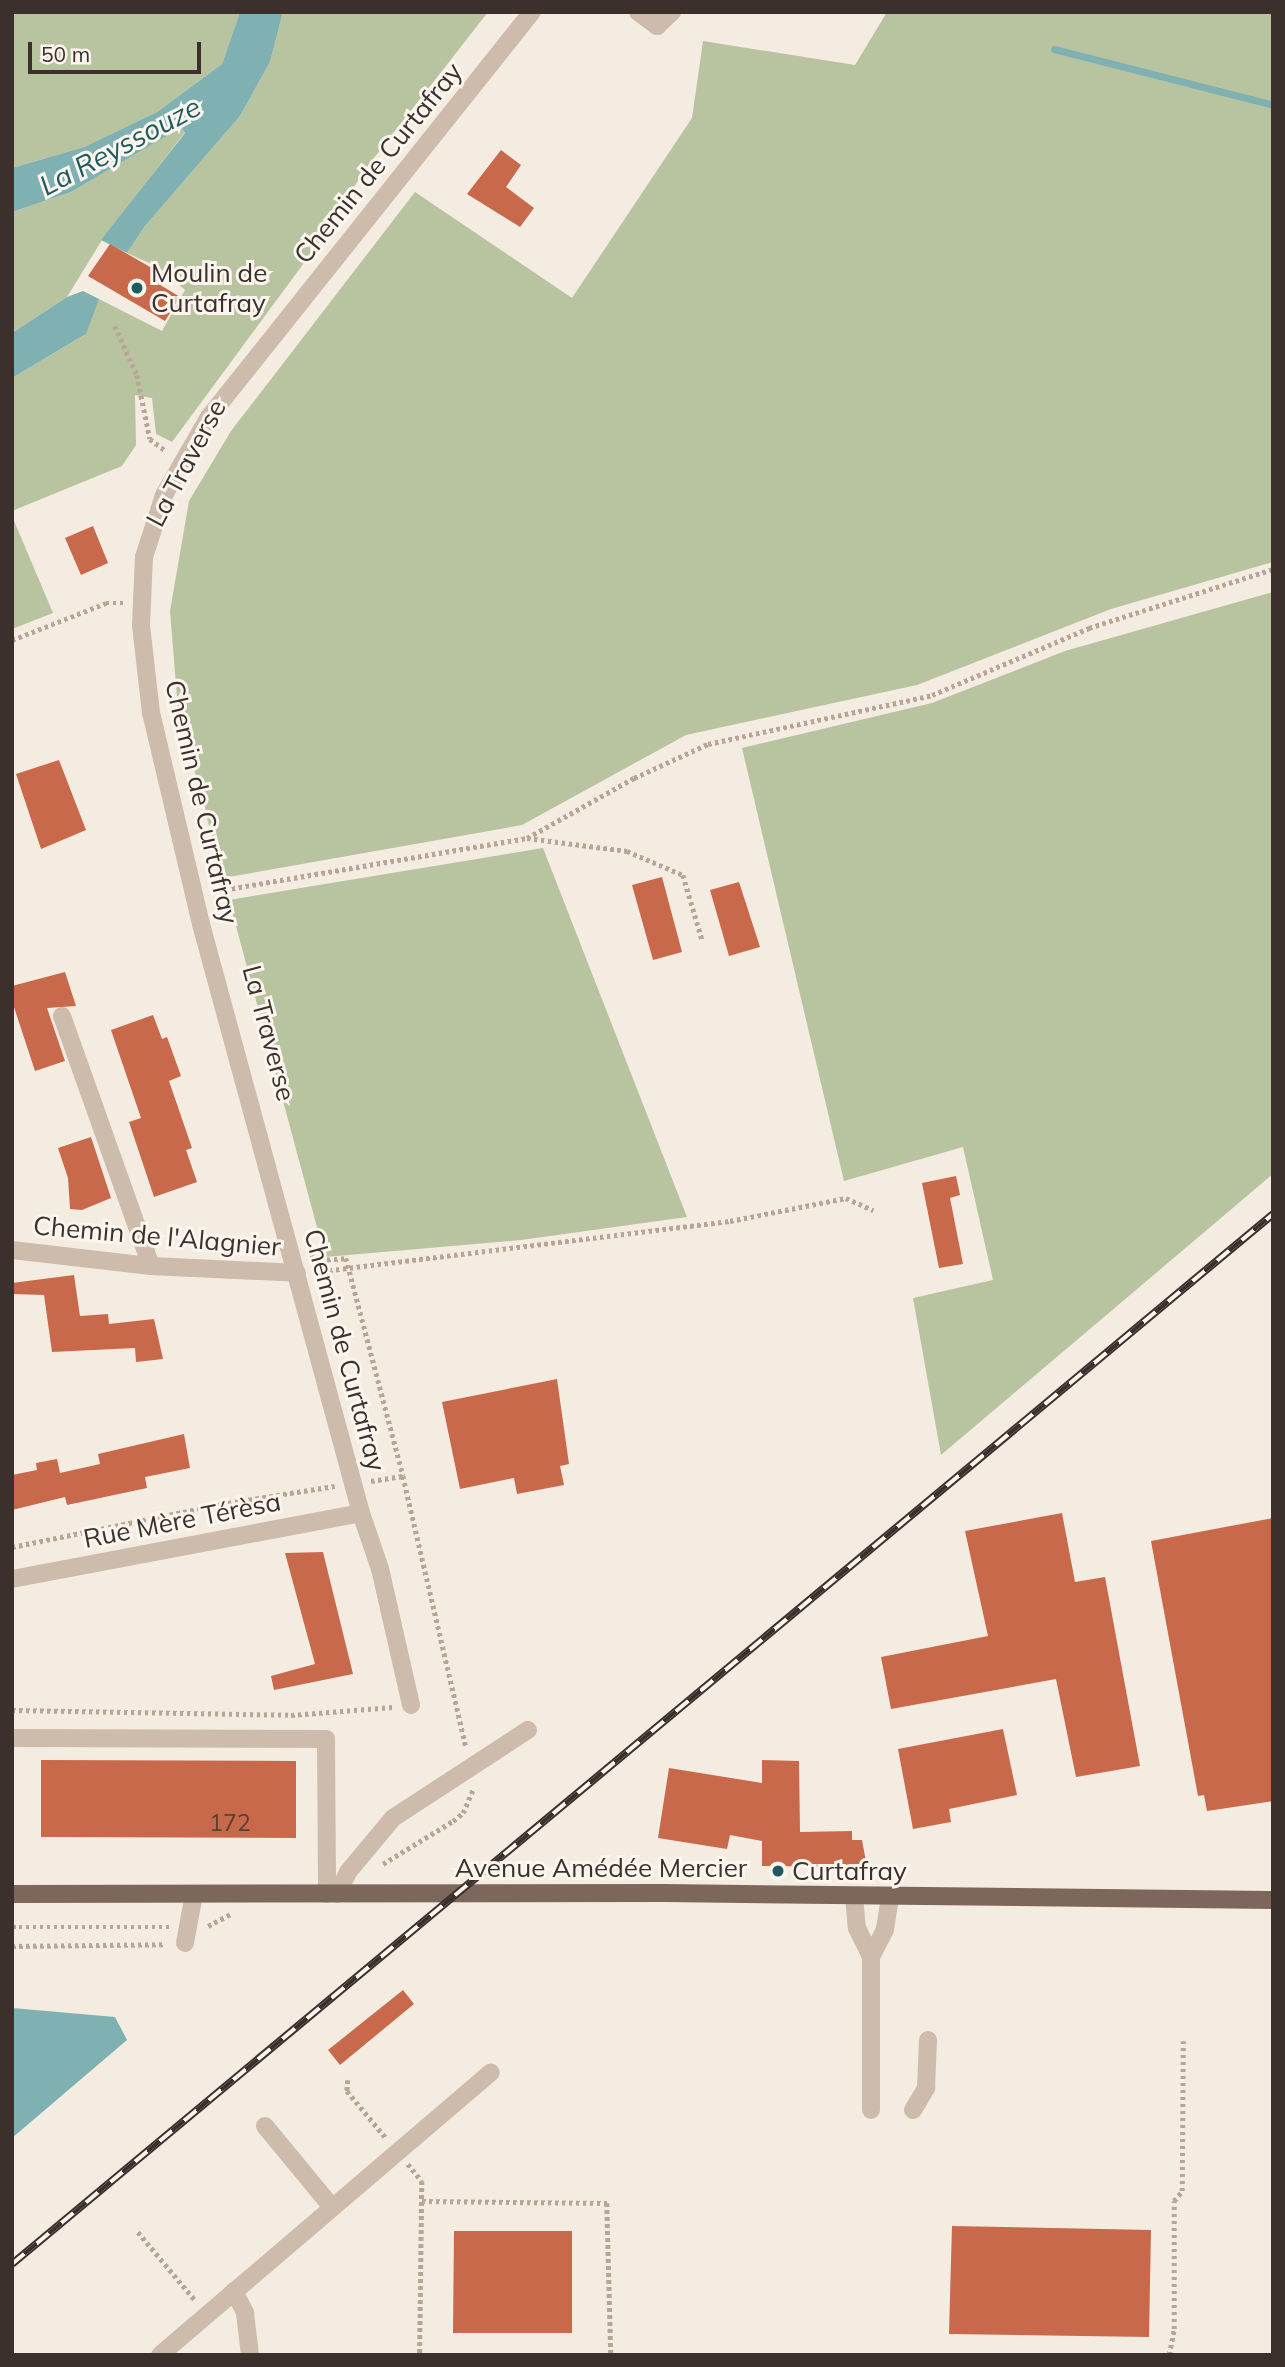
<!DOCTYPE html>
<meta charset="utf-8">
<style>
body{margin:0}
#map{position:relative;width:1285px;height:2367px;overflow:hidden;background:#f4ebe1;font-family:Mulish,sans-serif}
div>[style]{position:absolute}
.green>*{inset:0;background:#b8c4a0}
.water>*{inset:0;background:#7fb0b2}
.stream>*{height:7px;margin:-3.5px;padding:0 3.5px;transform-origin:3.5px;border-radius:3.5px;background:#7fb0b2}
.building>*{inset:0;background:#c8694b}
.path>*{height:4.5px;margin-top:-2.25px;transform-origin:0;background:repeating-linear-gradient(90deg,#b9a596 0 3.5px,transparent 0 7px)}
.minor>*{height:18px;margin:-9px;padding:0 9px;transform-origin:9px;border-radius:9px;background:#cdbbac}
.major>*{height:18px;margin:-9px;padding:0 9px;transform-origin:9px;border-radius:9px;background:#7d675c}
.rail>*{height:8px;margin-top:-4px;transform-origin:0;background:repeating-linear-gradient(90deg,#fbf5ee 0 16px,#3b302b 0 32px);box-sizing:border-box;border-block:2px solid #3b302b}
.dots>*{width:19px;height:19px;translate:-50% -50%;box-sizing:border-box;border:4px solid #fbf5ee;border-radius:50%}
span{translate:-50% -50%;white-space:nowrap;text-align:center;line-height:1.15;-webkit-text-stroke:6px #fbf5ee;paint-order:stroke}
.number-label{font-size:23px;color:#5e3e33}
.number-label span{-webkit-text-stroke-width:0}
.street-label{font-size:26px;color:#3b302b}
.poi-label{font-size:26px;color:#3b302b}
.left{translate:0 -50%;text-align:left}
.water-label{font-size:28px;color:#1f5a5e;font-style:italic}
.frame{position:absolute;inset:0;border:14px solid #3b302b;pointer-events:none}
.scale{position:absolute;left:28px;top:42px;width:173px;height:32px;box-sizing:border-box;border:4px solid #3b302b;border-top:0;padding-left:9px;font-size:21px;line-height:24px;white-space:nowrap;color:#3b302b;-webkit-text-stroke:5px #fbf5ee;paint-order:stroke}
</style>
<div id="map">
<div class="green">
<i style="clip-path:polygon(12px 12px,240px 12px,222px 64px,157px 112px,84px 147px,12px 168px)"></i>
<i style="clip-path:polygon(283px 12px,488px 12px,363px 172px,329px 229px,172px 442px,156px 434px,152px 398px,135px 395px,136px 445px,122px 466px,12px 511px,12px 378px,83px 336px,99px 299px,162px 331px,185px 290px,158px 267px,127px 253px,145px 226px,240px 116px,270px 62px)"></i>
<i style="clip-path:polygon(887px 12px,1273px 12px,1273px 562px,1111px 609px,917px 685px,686px 735px,522px 825px,223px 878px,178px 709px,170px 611px,189px 501px,231px 431px,415px 192px,572px 298px,692px 118px,703px 41px,855px 65px)"></i>
<i style="clip-path:polygon(180px 127px,185px 132px,102px 240px,67px 297px,12px 333px,12px 212px,71px 192px)"></i>
<i style="clip-path:polygon(12px 516px,53px 613px,12px 629px)"></i>
<i style="clip-path:polygon(1273px 592px,1273px 1174px,941px 1455px,913px 1298px,993px 1280px,963px 1147px,844px 1181px,742px 748px,932px 703px,1065px 651px)"></i>
<i style="clip-path:polygon(543px 848px,687px 1217px,521px 1240px,325px 1257px,229px 900px)"></i>
</div>
<div class="water">
<i style="clip-path:polygon(240px 12px,283px 12px,270px 62px,240px 116px,145px 226px,127px 253px,101px 240px,185px 133px,181px 127px,71px 192px,12px 212px,12px 168px,84px 147px,157px 112px,222px 64px)"></i>
<i style="clip-path:polygon(83px 291px,99px 299px,86px 334px,12px 378px,12px 333px,67px 297px)"></i>
<i style="clip-path:polygon(12px 2008px,115px 2017px,127px 2040px,12px 2138px)"></i>
</div>
<div class="stream">
<i style="left:1054px;top:49px;width:226px;rotate:14.3deg"></i>
</div>
<div class="building">
<i style="clip-path:polygon(501px 150px,521px 165px,506px 187px,534px 208px,520px 227px,467px 194px)"></i>
<i style="clip-path:polygon(110px 244px,157px 271px,152px 280px,180px 297px,165px 321px,88px 276px)"></i>
<i style="clip-path:polygon(93px 526px,108px 563px,81px 575px,65px 538px)"></i>
<i style="clip-path:polygon(59px 760px,86px 830px,41px 849px,16px 774px)"></i>
<i style="clip-path:polygon(662px 877px,682px 952px,653px 960px,632px 885px)"></i>
<i style="clip-path:polygon(739px 882px,760px 947px,729px 956px,710px 890px)"></i>
<i style="clip-path:polygon(65px 972px,76px 1006px,47px 1008px,65px 1061px,35px 1071px,12px 1001px,12px 986px)"></i>
<i style="clip-path:polygon(153px 1015px,162px 1039px,167px 1037px,181px 1076px,169px 1081px,192px 1148px,186px 1150px,197px 1182px,154px 1197px,129px 1122px,141px 1118px,111px 1030px)"></i>
<i style="clip-path:polygon(91px 1137px,111px 1198px,82px 1210px,70px 1209px,68px 1178px,58px 1148px)"></i>
<i style="clip-path:polygon(956px 1176px,960px 1195px,950px 1198px,963px 1264px,939px 1268px,922px 1183px)"></i>
<i style="clip-path:polygon(74px 1275px,80px 1316px,108px 1314px,109px 1324px,154px 1319px,163px 1359px,136px 1362px,135px 1348px,52px 1352px,44px 1295px,12px 1294px,12px 1283px)"></i>
<i style="clip-path:polygon(557px 1379px,569px 1464px,560px 1466px,564px 1485px,517px 1494px,514px 1478px,460px 1489px,442px 1402px)"></i>
<i style="clip-path:polygon(184px 1434px,190px 1468px,145px 1477px,147px 1488px,67px 1505px,65px 1497px,12px 1510px,12px 1475px,37px 1470px,36px 1463px,57px 1459px,60px 1473px,100px 1464px,98px 1454px)"></i>
<i style="clip-path:polygon(1062px 1513px,1075px 1582px,1105px 1577px,1140px 1766px,1076px 1777px,1056px 1679px,891px 1709px,881px 1657px,988px 1636px,965px 1531px)"></i>
<i style="clip-path:polygon(1273px 1518px,1273px 1801px,1207px 1811px,1204px 1795px,1198px 1796px,1151px 1541px)"></i>
<i style="clip-path:polygon(323px 1552px,353px 1674px,274px 1690px,271px 1676px,315px 1664px,285px 1553px)"></i>
<i style="clip-path:polygon(1003px 1729px,1017px 1795px,949px 1809px,951px 1822px,913px 1829px,898px 1749px)"></i>
<i style="clip-path:polygon(41px 1760px,296px 1761px,296px 1838px,41px 1837px)"></i>
<i style="clip-path:polygon(762px 1760px,799px 1761px,800px 1832px,852px 1831px,852px 1840px,862px 1840px,867px 1867px,762px 1866px,762px 1841px,730px 1835px,727px 1849px,658px 1838px,669px 1768px,762px 1783px)"></i>
<i style="clip-path:polygon(403px 1990px,414px 2004px,340px 2065px,328px 2050px)"></i>
<i style="clip-path:polygon(952px 2226px,1151px 2230px,1149px 2337px,949px 2334px)"></i>
<i style="clip-path:polygon(454px 2231px,572px 2231px,572px 2333px,453px 2333px)"></i>
</div>
<div class="path">
<i style="left:115px;top:326px;width:54px;rotate:65.8deg"></i>
<i style="left:137px;top:375px;width:65px;rotate:78.5deg"></i>
<i style="left:150px;top:439px;width:20px;rotate:37deg"></i>
<i style="left:12px;top:640px;width:101px;rotate:-21.5deg"></i>
<i style="left:106px;top:603px;width:17px"></i>
<i style="left:527px;top:838px;width:123px;rotate:-29.3deg"></i>
<i style="left:634px;top:778px;width:81px;rotate:-24.7deg"></i>
<i style="left:708px;top:744px;width:229px;rotate:-12.3deg"></i>
<i style="left:932px;top:695px;width:171px;rotate:-23.1deg"></i>
<i style="left:1089px;top:628px;width:193px;rotate:-17.8deg"></i>
<i style="left:211px;top:892px;width:321px;rotate:-9.7deg"></i>
<i style="left:527px;top:838px;width:101px;rotate:7.4deg"></i>
<i style="left:627px;top:851px;width:61px;rotate:23.2deg"></i>
<i style="left:683px;top:875px;width:67px;rotate:73.5deg"></i>
<i style="left:311px;top:1254px;width:11px;rotate:34deg"></i>
<i style="left:320px;top:1260px;width:26px;rotate:-4deg"></i>
<i style="left:346px;top:1258px;width:225px;rotate:75.3deg"></i>
<i style="left:403px;top:1476px;width:278px;rotate:76.9deg"></i>
<i style="left:315px;top:1272px;width:418px;rotate:-7deg"></i>
<i style="left:730px;top:1221px;width:118px;rotate:-11.2deg"></i>
<i style="left:846px;top:1198px;width:30px;rotate:24deg"></i>
<i style="left:371px;top:1481px;width:32px;rotate:-9deg"></i>
<i style="left:12px;top:1547px;width:213px;rotate:-11.6deg"></i>
<i style="left:221px;top:1504px;width:115px;rotate:-9deg"></i>
<i style="left:12px;top:1710px;width:279px;rotate:1deg"></i>
<i style="left:291px;top:1715px;width:102px;rotate:-4.5deg"></i>
<i style="left:383px;top:1864px;width:82px;rotate:-31.6deg"></i>
<i style="left:453px;top:1821px;width:13px;rotate:-39deg"></i>
<i style="left:463px;top:1813px;width:25px;rotate:-67deg"></i>
<i style="left:208px;top:1926px;width:26px;rotate:-28deg"></i>
<i style="left:12px;top:1927px;width:157px"></i>
<i style="left:12px;top:1946px;width:153px;rotate:-0.7deg"></i>
<i style="left:348px;top:2080px;width:11px;rotate:95deg"></i>
<i style="left:347px;top:2091px;width:62px;rotate:50.2deg"></i>
<i style="left:408px;top:2164px;width:22px;rotate:51deg"></i>
<i style="left:422px;top:2181px;width:174px;rotate:90.7deg"></i>
<i style="left:422px;top:2201px;width:185px;rotate:0.6deg"></i>
<i style="left:607px;top:2203px;width:152px;rotate:88.5deg"></i>
<i style="left:138px;top:2232px;width:90px;rotate:50deg"></i>
<i style="left:1169px;top:2355px;width:26px;rotate:-79deg"></i>
<i style="left:1174px;top:2329px;width:128px;rotate:-90deg"></i>
<i style="left:1174px;top:2201px;width:13px;rotate:-51deg"></i>
<i style="left:1182px;top:2191px;width:150px;rotate:-89.6deg"></i>
</div>
<div class="minor">
<i style="left:638px;top:12px;width:24px;rotate:36deg"></i>
<i style="left:657px;top:26px;width:21px;rotate:-43deg"></i>
<i style="left:62px;top:1016px;width:265px;rotate:70.4deg"></i>
<i style="left:12px;top:1250px;width:140px;rotate:6.6deg"></i>
<i style="left:151px;top:1266px;width:146px;rotate:2.7deg"></i>
<i style="left:12px;top:1579px;width:355px;rotate:-10.7deg"></i>
<i style="left:411px;top:1705px;width:139px;rotate:-102.8deg"></i>
<i style="left:380px;top:1569px;width:59px;rotate:-108.7deg"></i>
<i style="left:361px;top:1513px;width:610px;rotate:-105.2deg"></i>
<i style="left:201px;top:924px;width:217px;rotate:-103.3deg"></i>
<i style="left:151px;top:713px;width:89px;rotate:-96.5deg"></i>
<i style="left:141px;top:625px;width:68px;rotate:-87.5deg"></i>
<i style="left:144px;top:557px;width:65px;rotate:-72.1deg"></i>
<i style="left:164px;top:495px;width:90px;rotate:-60deg"></i>
<i style="left:209px;top:417px;width:518px;rotate:-51.43deg"></i>
<i style="left:12px;top:1738px;width:314px;rotate:0.2deg"></i>
<i style="left:326px;top:1739px;width:155px;rotate:89.6deg"></i>
<i style="left:337px;top:1894px;width:25px;rotate:-63deg"></i>
<i style="left:348px;top:1872px;width:70px;rotate:-50.2deg"></i>
<i style="left:393px;top:1818px;width:161px;rotate:-33.1deg"></i>
<i style="left:854px;top:1896px;width:32px;rotate:85deg"></i>
<i style="left:857px;top:1928px;width:32px;rotate:64deg"></i>
<i style="left:871px;top:1957px;width:153px;rotate:90deg"></i>
<i style="left:185px;top:1943px;width:50px;rotate:-79.6deg"></i>
<i style="left:871px;top:1957px;width:31px;rotate:-63deg"></i>
<i style="left:885px;top:1929px;width:33px;rotate:-81deg"></i>
<i style="left:913px;top:2110px;width:26px;rotate:-59deg"></i>
<i style="left:926px;top:2088px;width:48px;rotate:-87.6deg"></i>
<i style="left:265px;top:2126px;width:104px;rotate:50.5deg"></i>
<i style="left:234px;top:2291px;width:25px;rotate:63deg"></i>
<i style="left:245px;top:2313px;width:42px;rotate:83.2deg"></i>
<i style="left:160px;top:2355px;width:435px;rotate:-40.5deg"></i>
</div>
<div class="major">
<i style="left:12px;top:1894px;width:651px;rotate:-0.09deg"></i>
<i style="left:663px;top:1893px;width:610px;rotate:0.66deg"></i>
</div>
<div class="rail">
<i style="left:12px;top:2264px;width:1641px;rotate:-39.78deg"></i>
</div>
<div class="dots">
<i style="left:137px;top:288px;background:#1f5a5e"></i>
<i style="left:778px;top:1871px;background:#1f5a5e"></i>
</div>
<div class="number-label">
<span style="left:230px;top:1823px">172</span>
</div>
<div class="street-label">
<span style="left:378px;top:163px;rotate:-51deg">Chemin de Curtafray</span>
<span style="left:186px;top:463px;rotate:-62deg">La Traverse</span>
<span style="left:202px;top:802px;rotate:77deg">Chemin de Curtafray</span>
<span style="left:269px;top:1033px;rotate:75deg">La Traverse</span>
<span style="left:157px;top:1236px;rotate:5deg">Chemin de l'Alagnier</span>
<span style="left:345px;top:1350px;rotate:75deg">Chemin de Curtafray</span>
<span style="left:182px;top:1520px;rotate:-11deg">Rue Mère Térèsa</span>
<span style="left:601px;top:1868px">Avenue Amédée Mercier</span>
</div>
<div class="poi-label">
<span class="left" style="left:151px;top:288px">Moulin de<br>Curtafray</span>
<span class="left" style="left:792px;top:1871px">Curtafray</span>
</div>
<div class="water-label">
<span style="left:120px;top:146px;rotate:-28deg">La Reyssouze</span>
</div>
<div class="frame"></div>
<div class="scale">50 m</div>
</div>
